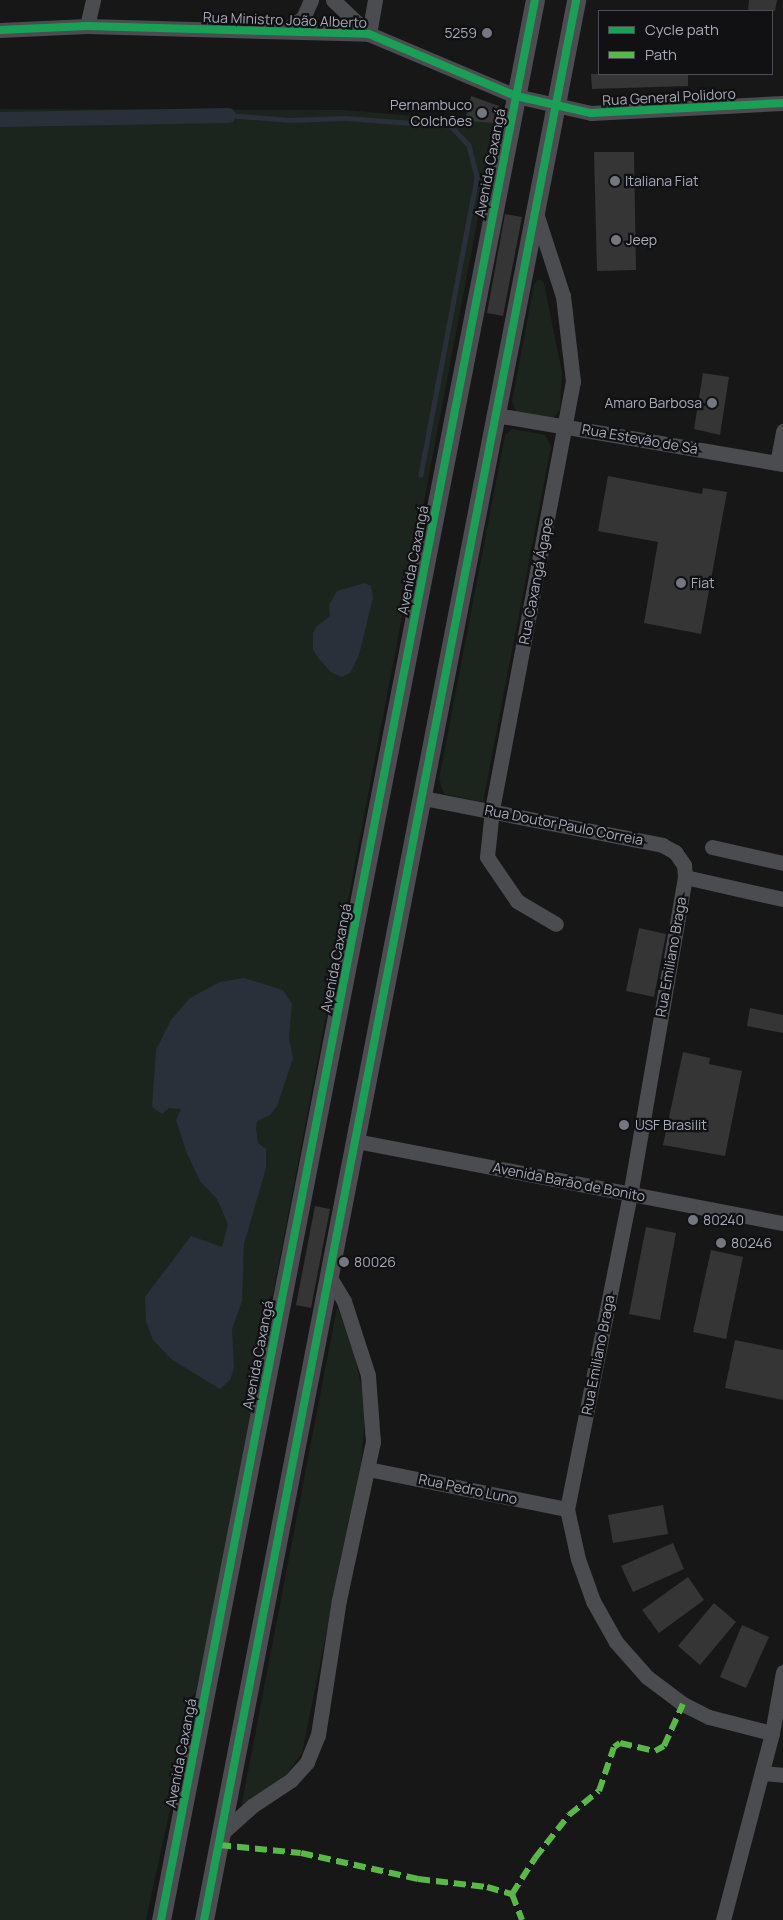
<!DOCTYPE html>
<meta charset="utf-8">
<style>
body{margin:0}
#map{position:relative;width:783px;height:1920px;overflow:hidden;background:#171717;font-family:Manrope,sans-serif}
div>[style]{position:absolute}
.green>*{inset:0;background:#1c241e}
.water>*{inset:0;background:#293039}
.stream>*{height:4.5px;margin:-2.25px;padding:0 2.25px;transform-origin:2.25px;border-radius:2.25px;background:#293039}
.canal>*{height:15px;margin:-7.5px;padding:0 7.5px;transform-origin:7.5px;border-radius:7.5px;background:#293039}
.building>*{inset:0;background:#353536}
.minor>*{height:15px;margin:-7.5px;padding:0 7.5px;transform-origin:7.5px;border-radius:7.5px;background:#4a4c50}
.major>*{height:19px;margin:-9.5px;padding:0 9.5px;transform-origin:9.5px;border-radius:9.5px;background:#4d4d51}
.quiet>*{height:6px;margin-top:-3px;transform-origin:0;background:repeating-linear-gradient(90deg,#58b947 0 12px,transparent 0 18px)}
.cycleway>*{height:8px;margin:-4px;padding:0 4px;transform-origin:4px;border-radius:4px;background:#1a9f57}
.dots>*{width:14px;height:14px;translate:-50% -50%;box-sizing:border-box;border:2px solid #111113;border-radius:50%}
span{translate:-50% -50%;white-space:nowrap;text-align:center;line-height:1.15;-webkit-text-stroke:4.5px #111113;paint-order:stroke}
.street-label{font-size:14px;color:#a7aab8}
.poi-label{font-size:14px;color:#a7aab8}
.right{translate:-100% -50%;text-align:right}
.left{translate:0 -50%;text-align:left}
.legend{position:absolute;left:598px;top:10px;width:175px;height:65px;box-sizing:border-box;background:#111113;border:1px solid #4d4e55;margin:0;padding:6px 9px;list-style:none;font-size:15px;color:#a7aab8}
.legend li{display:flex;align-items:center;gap:10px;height:25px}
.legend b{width:25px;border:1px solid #4d4e55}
</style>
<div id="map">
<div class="green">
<i style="clip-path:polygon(0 109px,345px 110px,496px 123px,208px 1636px,146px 1920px,0 1920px)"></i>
<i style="clip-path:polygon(539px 279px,544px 283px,562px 372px,560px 410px,553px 418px,516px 412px,512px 401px,534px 284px)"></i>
<i style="clip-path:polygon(512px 429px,545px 435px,551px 447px,483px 802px,444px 794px,439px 779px,505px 435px)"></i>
<i style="clip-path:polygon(337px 1307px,354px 1353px,362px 1389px,365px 1419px,361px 1463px,302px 1753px,287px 1774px,241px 1808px)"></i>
</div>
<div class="water">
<i style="clip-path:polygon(365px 583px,371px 586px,373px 598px,359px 655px,351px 672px,342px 677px,332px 673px,319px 659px,313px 650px,313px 633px,317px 626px,330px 616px,329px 605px,337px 591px)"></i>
<i style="clip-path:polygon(244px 978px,283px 990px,292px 1004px,289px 1038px,293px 1058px,277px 1106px,270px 1115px,257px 1121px,256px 1128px,258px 1143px,266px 1149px,266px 1168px,244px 1244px,242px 1301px,232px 1329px,234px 1368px,230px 1380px,220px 1389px,171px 1359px,153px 1340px,146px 1321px,145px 1297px,191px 1236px,222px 1247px,228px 1224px,217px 1199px,200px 1181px,186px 1151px,176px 1120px,181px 1109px,169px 1108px,162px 1114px,152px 1107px,156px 1050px,171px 1020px,190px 998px,220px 982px)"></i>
</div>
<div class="stream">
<i style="left:228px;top:115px;width:62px;rotate:4.6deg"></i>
<i style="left:290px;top:120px;width:56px;rotate:-2deg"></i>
<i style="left:346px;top:118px;width:105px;rotate:4.4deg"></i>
<i style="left:451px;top:126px;width:26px;rotate:47deg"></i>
<i style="left:469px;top:145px;width:34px;rotate:76deg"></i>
<i style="left:477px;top:178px;width:302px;rotate:100.7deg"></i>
</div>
<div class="canal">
<i style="left:0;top:119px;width:228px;rotate:-1deg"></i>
</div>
<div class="building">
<i style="clip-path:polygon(749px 0,777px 0,775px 11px,748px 11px)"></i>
<i style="clip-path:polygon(591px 74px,688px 74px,688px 86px,592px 89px)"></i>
<i style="clip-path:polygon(471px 96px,499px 106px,496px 123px,465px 121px)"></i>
<i style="clip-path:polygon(594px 152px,634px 152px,636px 270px,597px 271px)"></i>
<i style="clip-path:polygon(505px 214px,522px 217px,503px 316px,487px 313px)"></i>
<i style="clip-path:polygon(703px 373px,729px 377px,720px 435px,694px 429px)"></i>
<i style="clip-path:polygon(608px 476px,702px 494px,703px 488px,727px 492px,701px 634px,644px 623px,658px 542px,598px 531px)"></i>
<i style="clip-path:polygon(639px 928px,666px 934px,654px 997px,626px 991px)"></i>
<i style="clip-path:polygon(750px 1008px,783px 1015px,783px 1033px,747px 1026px)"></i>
<i style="clip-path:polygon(683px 1052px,710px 1058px,709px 1064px,742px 1071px,725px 1156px,663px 1145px)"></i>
<i style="clip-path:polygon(315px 1206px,330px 1209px,311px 1308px,296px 1305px)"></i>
<i style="clip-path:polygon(646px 1227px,676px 1233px,660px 1320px,629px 1314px)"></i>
<i style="clip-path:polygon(711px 1250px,743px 1257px,726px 1339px,693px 1332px)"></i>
<i style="clip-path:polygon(735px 1340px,783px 1350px,783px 1400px,725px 1388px)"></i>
<i style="clip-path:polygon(663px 1505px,668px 1534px,613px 1543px,608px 1515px)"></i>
<i style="clip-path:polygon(673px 1543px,684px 1569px,633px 1592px,621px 1566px)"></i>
<i style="clip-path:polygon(688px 1577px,704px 1600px,659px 1633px,642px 1610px)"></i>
<i style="clip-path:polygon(714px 1603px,736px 1622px,700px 1665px,678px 1646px)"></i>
<i style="clip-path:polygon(742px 1625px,769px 1637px,746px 1688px,720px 1677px)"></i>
</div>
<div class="minor">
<i style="left:333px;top:0;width:50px;rotate:43.4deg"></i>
<i style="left:87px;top:26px;width:27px;rotate:-77deg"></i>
<i style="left:0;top:30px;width:87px;rotate:-2.6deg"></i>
<i style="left:87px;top:26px;width:282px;rotate:1.6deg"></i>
<i style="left:369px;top:34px;width:160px;rotate:22.9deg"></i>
<i style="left:516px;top:96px;width:77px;rotate:12.8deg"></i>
<i style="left:591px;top:113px;width:192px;rotate:-3deg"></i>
<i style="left:283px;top:31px;width:24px;rotate:-33deg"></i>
<i style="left:303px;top:18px;width:20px;rotate:-66deg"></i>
<i style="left:369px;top:34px;width:35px;rotate:-80deg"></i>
<i style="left:535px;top:210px;width:90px;rotate:72deg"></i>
<i style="left:563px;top:296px;width:86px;rotate:83.3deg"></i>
<i style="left:573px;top:381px;width:437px;rotate:100.7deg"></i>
<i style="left:492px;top:810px;width:47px;rotate:96.1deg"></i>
<i style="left:487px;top:857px;width:53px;rotate:55.7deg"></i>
<i style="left:517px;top:901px;width:45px;rotate:30.5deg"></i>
<i style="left:496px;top:415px;width:291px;rotate:9.7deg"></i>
<i style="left:777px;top:463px;width:33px;rotate:-79deg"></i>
<i style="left:423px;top:798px;width:244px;rotate:11.1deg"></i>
<i style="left:662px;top:845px;width:15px;rotate:28deg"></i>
<i style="left:675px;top:852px;width:16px;rotate:55deg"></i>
<i style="left:684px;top:865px;width:12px;rotate:85deg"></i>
<i style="left:685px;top:877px;width:322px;rotate:99.8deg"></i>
<i style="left:630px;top:1194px;width:321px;rotate:101.3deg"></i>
<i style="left:567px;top:1509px;width:51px;rotate:77.6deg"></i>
<i style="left:578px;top:1559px;width:45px;rotate:70.3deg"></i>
<i style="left:593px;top:1601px;width:47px;rotate:60.7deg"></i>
<i style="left:616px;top:1642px;width:47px;rotate:48.5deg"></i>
<i style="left:647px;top:1677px;width:45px;rotate:36.9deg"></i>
<i style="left:683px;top:1704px;width:29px;rotate:27deg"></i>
<i style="left:709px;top:1717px;width:65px;rotate:14.3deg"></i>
<i style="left:712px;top:847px;width:73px;rotate:12.7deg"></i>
<i style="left:685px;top:877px;width:100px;rotate:12.7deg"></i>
<i style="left:356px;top:1141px;width:435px;rotate:10.9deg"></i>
<i style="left:368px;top:1469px;width:203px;rotate:11.4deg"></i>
<i style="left:762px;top:1773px;width:21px;rotate:5deg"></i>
<i style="left:221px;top:1834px;width:42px;rotate:-42.1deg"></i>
<i style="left:252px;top:1806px;width:47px;rotate:-33.7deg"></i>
<i style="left:291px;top:1780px;width:24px;rotate:-48deg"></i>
<i style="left:307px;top:1762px;width:29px;rotate:-68deg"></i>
<i style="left:318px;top:1735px;width:137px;rotate:-81.2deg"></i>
<i style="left:339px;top:1600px;width:162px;rotate:-77.9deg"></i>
<i style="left:373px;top:1442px;width:67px;rotate:-94.3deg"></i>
<i style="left:368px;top:1375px;width:78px;rotate:-108deg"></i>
<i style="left:344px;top:1301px;width:29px;rotate:-121deg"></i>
<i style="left:723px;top:1920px;width:193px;rotate:-75.3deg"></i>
<i style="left:772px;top:1733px;width:62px;rotate:-79.8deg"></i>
</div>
<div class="major">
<i style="left:161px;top:1920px;width:1956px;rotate:-78.98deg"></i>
<i style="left:204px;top:1920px;width:1956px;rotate:-79.03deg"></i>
</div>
<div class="quiet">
<i style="left:219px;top:1845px;width:82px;rotate:5.6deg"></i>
<i style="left:301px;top:1853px;width:120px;rotate:12.5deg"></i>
<i style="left:418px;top:1879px;width:69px;rotate:6.6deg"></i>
<i style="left:487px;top:1887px;width:26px;rotate:16deg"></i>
<i style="left:512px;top:1894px;width:43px;rotate:-57.4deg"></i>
<i style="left:535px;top:1858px;width:55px;rotate:-51.7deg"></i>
<i style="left:569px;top:1815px;width:38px;rotate:-39deg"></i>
<i style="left:599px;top:1791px;width:46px;rotate:-71.2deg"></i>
<i style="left:614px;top:1747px;width:7px;rotate:-34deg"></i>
<i style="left:620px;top:1743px;width:36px;rotate:13deg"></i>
<i style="left:655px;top:1751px;width:10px;rotate:-29deg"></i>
<i style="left:664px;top:1746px;width:46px;rotate:-65.7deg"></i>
<i style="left:512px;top:1894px;width:28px;rotate:69deg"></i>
</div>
<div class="cycleway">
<i style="left:0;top:30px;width:87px;rotate:-2.6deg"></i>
<i style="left:87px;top:26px;width:282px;rotate:1.6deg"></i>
<i style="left:369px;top:34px;width:160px;rotate:22.9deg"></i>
<i style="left:516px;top:96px;width:77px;rotate:12.8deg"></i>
<i style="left:591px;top:113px;width:192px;rotate:-3deg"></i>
<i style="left:161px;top:1920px;width:1956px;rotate:-78.98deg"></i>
<i style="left:204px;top:1920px;width:1956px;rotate:-79.03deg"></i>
</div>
<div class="dots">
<i style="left:487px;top:33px;background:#757780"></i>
<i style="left:482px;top:113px;background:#757780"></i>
<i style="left:615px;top:181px;background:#757780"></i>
<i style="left:616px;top:240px;background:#757780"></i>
<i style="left:712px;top:403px;background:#757780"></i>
<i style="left:681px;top:583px;background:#757780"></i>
<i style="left:624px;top:1125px;background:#757780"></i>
<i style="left:693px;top:1220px;background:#757780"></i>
<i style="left:721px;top:1243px;background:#757780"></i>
<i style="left:344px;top:1262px;background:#757780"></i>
</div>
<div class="street-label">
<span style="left:285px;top:20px;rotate:2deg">Rua Ministro João Alberto</span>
<span style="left:669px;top:97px;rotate:-3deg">Rua General Polidoro</span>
<span style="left:490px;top:163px;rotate:-79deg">Avenida Caxangá</span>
<span style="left:640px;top:439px;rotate:10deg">Rua Estevão de Sá</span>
<span style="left:413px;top:560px;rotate:-79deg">Avenida Caxangá</span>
<span style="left:536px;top:581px;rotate:-79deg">Rua Caxangá Ágape</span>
<span style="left:564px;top:825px;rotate:11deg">Rua Doutor Paulo Correia</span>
<span style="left:671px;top:957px;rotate:-80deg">Rua Emiliano Braga</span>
<span style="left:336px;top:958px;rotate:-79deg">Avenida Caxangá</span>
<span style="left:569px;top:1182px;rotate:11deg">Avenida Barão de Bonito</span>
<span style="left:258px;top:1355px;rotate:-79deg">Avenida Caxangá</span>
<span style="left:598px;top:1355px;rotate:-79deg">Rua Emiliano Braga</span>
<span style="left:468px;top:1489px;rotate:12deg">Rua Pedro Luno</span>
<span style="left:181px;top:1753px;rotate:-79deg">Avenida Caxangá</span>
</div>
<div class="poi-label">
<span class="right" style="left:477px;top:33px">5259</span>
<span class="right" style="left:472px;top:113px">Pernambuco<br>Colchões</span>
<span class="left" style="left:625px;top:181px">Italiana Fiat</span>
<span class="left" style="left:626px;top:240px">Jeep</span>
<span class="right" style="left:702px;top:403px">Amaro Barbosa</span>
<span class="left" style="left:691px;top:583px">Fiat</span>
<span class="left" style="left:635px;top:1125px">USF Brasilit</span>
<span class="left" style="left:703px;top:1220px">80240</span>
<span class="left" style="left:731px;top:1243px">80246</span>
<span class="left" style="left:354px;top:1262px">80026</span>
</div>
<ul class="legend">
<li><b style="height:6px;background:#1a9f57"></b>Cycle path</li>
<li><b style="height:6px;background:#58b947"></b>Path</li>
</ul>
</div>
